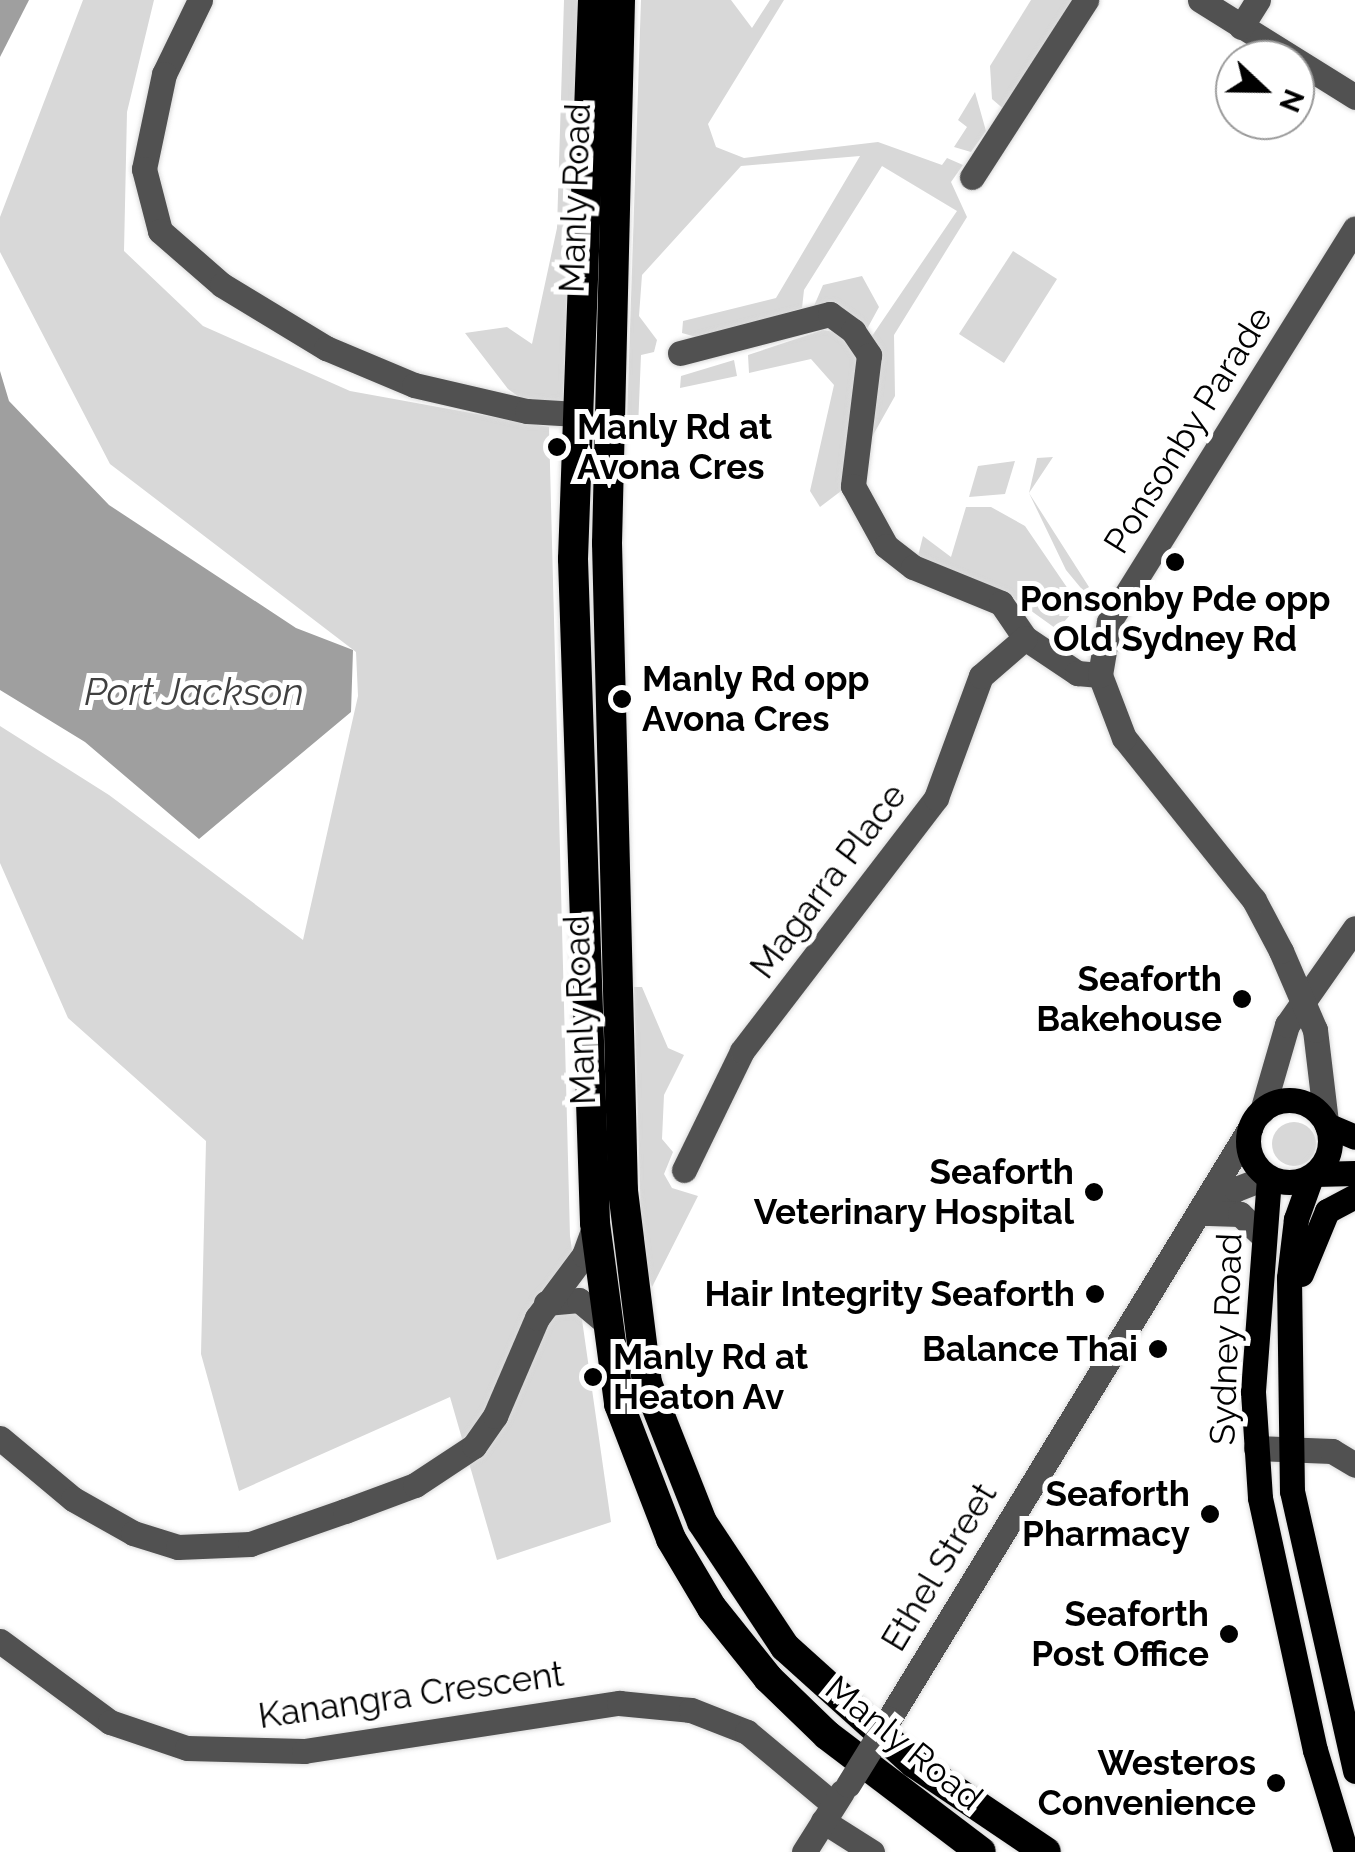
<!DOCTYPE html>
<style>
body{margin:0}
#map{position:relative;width:1355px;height:1852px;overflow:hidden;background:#fff;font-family:Raleway,sans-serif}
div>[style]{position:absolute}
.green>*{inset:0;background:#d8d8d8}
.round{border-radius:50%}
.water>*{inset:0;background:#9f9f9f}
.roads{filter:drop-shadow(0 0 2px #dbdbdb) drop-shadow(0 0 2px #dbdbdb)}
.minor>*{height:25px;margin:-12.5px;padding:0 12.5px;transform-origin:12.5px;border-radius:12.5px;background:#515151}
.major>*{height:25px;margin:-12.5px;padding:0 12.5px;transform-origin:12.5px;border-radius:12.5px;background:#000}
.major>.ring{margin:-12.5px;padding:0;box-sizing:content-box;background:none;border:25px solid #000;border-radius:50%}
.highway>*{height:30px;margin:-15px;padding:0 15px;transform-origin:15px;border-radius:15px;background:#000}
.minor-bridge>*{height:25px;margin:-12.5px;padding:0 12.5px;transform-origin:12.5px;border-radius:12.5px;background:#515151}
.dots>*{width:28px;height:28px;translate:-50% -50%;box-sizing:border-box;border:5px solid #fff;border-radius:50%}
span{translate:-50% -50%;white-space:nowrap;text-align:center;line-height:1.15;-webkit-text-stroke:10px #fff;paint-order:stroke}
.street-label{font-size:35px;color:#000}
.poi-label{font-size:35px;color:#000;font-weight:700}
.left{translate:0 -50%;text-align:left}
.right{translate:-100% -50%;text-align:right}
.water-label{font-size:38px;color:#404040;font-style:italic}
.north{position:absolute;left:1215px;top:40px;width:100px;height:100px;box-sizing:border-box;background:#fff;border:2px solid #999;border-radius:50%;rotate:112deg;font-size:28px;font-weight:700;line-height:40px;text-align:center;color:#000}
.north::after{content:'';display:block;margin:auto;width:35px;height:45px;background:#000;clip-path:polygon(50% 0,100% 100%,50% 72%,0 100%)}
</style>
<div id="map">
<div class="green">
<i style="clip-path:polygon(83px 0,154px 0,127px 112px,124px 251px,203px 326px,350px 391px,549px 427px,570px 1236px,611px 1522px,497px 1560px,450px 1397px,239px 1491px,201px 1354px,206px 1141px,68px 1018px,0 863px,0 726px,109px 795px,303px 940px,358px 696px,356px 652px,110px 464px,0 252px,0 217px)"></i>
<i style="clip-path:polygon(564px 0,578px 0,563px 403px,522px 399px,508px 389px,465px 333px,507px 327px,532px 344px,557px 228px)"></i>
<i style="clip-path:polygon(641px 0,731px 0,752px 28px,770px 0,784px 0,708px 124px,716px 147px,744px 158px,878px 142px,942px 165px,947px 158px,963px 165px,951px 182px,967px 217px,894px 335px,895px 396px,868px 444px,870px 339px,957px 211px,882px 166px,804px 290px,802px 308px,703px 339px,682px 333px,683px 321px,776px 298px,860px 156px,741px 166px,642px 275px,639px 316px,657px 340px,654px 352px,641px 355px,638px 428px,627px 419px)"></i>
<i style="clip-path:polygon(1031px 0,1076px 0,1007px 112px,992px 99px,990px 66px)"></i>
<i style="clip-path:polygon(975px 92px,986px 131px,971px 152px,954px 147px,967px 127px,958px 120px)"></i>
<i style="clip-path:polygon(1013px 251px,1057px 279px,1004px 363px,959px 334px)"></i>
<i style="clip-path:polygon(862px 276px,879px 307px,867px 329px,852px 316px,814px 306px,823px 285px)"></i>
<i style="clip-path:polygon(823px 330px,840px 333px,859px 357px,841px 491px,820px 507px,810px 491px,834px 385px,811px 359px,749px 373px,748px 355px)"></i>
<i style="clip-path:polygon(734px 360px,737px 376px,680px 388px,681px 376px)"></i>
<i style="clip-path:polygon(1053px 457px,1029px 493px,1089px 587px,1085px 593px,1066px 570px,1029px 493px,1037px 458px)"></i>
<i style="clip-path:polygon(1015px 461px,1005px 494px,969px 497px,978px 466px)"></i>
<i style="clip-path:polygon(966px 507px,991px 507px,1025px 526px,1079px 605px,1062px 624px,1055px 628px,1005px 592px,918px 556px,923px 536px,951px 557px)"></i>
<i style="clip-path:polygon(634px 987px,642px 987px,668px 1048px,684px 1055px,664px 1095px,662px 1139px,673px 1152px,664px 1174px,672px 1188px,698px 1196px,652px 1287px,642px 1255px)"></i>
<i class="round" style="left:1272px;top:1122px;width:44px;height:44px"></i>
</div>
<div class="water">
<i style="clip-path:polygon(0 0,29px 0,0 57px)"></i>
<i style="clip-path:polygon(0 371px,9px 401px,109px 505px,296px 628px,353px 650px,351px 712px,199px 839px,85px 742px,0 690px)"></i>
</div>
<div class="roads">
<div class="minor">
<i style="left:200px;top:0;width:82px;rotate:115.9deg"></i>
<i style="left:164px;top:74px;width:97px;rotate:101.9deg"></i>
<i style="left:144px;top:169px;width:64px;rotate:75.5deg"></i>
<i style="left:160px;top:231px;width:82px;rotate:41.1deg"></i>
<i style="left:222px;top:285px;width:122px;rotate:31.2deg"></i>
<i style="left:326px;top:348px;width:95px;rotate:22.8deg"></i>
<i style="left:414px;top:385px;width:116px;rotate:13deg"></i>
<i style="left:527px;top:411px;width:50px;rotate:3.4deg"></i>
<i style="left:1200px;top:0;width:183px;rotate:32deg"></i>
<i style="left:1241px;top:27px;width:32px;rotate:-58deg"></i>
<i style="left:972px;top:177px;width:211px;rotate:-57.2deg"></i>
<i style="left:680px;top:353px;width:155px;rotate:-14.6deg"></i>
<i style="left:830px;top:314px;width:29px;rotate:36deg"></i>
<i style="left:853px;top:331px;width:29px;rotate:56deg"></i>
<i style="left:869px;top:355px;width:132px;rotate:97deg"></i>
<i style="left:853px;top:486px;width:68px;rotate:61.2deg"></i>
<i style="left:886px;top:546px;width:34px;rotate:38deg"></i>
<i style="left:913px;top:567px;width:95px;rotate:22.2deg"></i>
<i style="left:1001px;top:603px;width:42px;rotate:55.6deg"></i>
<i style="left:1025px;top:638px;width:63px;rotate:33.9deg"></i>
<i style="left:1077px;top:673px;width:23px;rotate:5deg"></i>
<i style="left:1262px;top:1111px;width:90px;rotate:-73.8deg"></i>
<i style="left:1287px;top:1025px;width:118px;rotate:-55deg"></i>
<i style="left:1326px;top:1122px;width:93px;rotate:-96.8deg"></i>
<i style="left:1315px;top:1030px;width:86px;rotate:-113.3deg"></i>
<i style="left:1281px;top:951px;width:58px;rotate:-117.9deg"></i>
<i style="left:1254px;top:900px;width:208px;rotate:-128.7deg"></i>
<i style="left:1124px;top:738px;width:67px;rotate:-110.9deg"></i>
<i style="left:1100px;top:675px;width:54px;rotate:-80.4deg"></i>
<i style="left:1109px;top:622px;width:464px;rotate:-58deg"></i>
<i style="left:684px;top:1170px;width:132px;rotate:-64deg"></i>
<i style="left:742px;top:1051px;width:319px;rotate:-52.5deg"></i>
<i style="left:936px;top:798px;width:130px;rotate:-69.8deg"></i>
<i style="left:981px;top:676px;width:58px;rotate:-40.8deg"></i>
<i style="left:1207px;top:1213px;width:38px;rotate:-40deg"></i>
<i style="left:1236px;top:1189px;width:33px;rotate:-21deg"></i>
<i style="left:1209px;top:1213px;width:31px;rotate:2deg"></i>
<i style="left:1240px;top:1214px;width:30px;rotate:44deg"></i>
<i style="left:546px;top:1303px;width:33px;rotate:-5deg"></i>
<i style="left:579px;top:1300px;width:33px;rotate:40deg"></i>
<i style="left:0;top:1438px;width:95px;rotate:39.9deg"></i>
<i style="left:73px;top:1499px;width:69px;rotate:29.5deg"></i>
<i style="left:133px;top:1533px;width:47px;rotate:17.3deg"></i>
<i style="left:178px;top:1547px;width:72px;rotate:-2.4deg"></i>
<i style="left:250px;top:1544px;width:101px;rotate:-19.2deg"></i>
<i style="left:345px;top:1511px;width:75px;rotate:-20.4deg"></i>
<i style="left:415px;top:1485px;width:71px;rotate:-33.5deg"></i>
<i style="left:474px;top:1446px;width:37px;rotate:-55deg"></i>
<i style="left:495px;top:1416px;width:107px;rotate:-66.8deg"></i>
<i style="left:537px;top:1318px;width:79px;rotate:-53.3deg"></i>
<i style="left:584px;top:1255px;width:33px;rotate:-70deg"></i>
<i style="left:1256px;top:1448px;width:76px;rotate:2.3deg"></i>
<i style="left:1332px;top:1451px;width:27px;rotate:31deg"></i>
<i style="left:0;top:1641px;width:137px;rotate:36.4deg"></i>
<i style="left:110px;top:1722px;width:81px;rotate:18.7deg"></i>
<i style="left:187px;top:1748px;width:117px;rotate:1.5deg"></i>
<i style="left:304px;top:1751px;width:319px;rotate:-8.7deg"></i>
<i style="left:619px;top:1703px;width:72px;rotate:5.6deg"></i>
<i style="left:691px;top:1710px;width:60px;rotate:21.4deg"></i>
<i style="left:747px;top:1732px;width:112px;rotate:39.9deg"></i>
<i style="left:889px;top:1719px;width:693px;rotate:-58.58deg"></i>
<i style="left:823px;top:1821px;width:58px;rotate:32.3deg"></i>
<i style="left:804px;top:1852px;width:71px;rotate:-57.7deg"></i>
</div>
<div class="major">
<i class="ring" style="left:1248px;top:1100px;width:57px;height:57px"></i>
<i style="left:1327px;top:1125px;width:30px;rotate:23deg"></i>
<i style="left:1315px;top:1174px;width:40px;rotate:-1.4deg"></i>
<i style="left:1311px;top:1177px;width:45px;rotate:109.7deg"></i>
<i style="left:1296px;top:1219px;width:59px;rotate:96.8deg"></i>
<i style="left:1289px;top:1278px;width:213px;rotate:89.2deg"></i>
<i style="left:1292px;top:1491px;width:287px;rotate:77.3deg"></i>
<i style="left:1269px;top:1178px;width:215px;rotate:94.3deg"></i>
<i style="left:1253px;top:1392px;width:106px;rotate:86.2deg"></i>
<i style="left:1260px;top:1498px;width:258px;rotate:77.7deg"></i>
<i style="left:1315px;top:1750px;width:107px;rotate:73.1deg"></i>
<i style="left:1301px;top:1274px;width:68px;rotate:-67.6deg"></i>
<i style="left:1327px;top:1211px;width:32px;rotate:-28deg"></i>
</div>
<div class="highway">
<i style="left:593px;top:0;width:559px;rotate:92.05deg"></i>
<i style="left:573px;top:559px;width:664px;rotate:88.1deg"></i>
<i style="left:595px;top:1223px;width:183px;rotate:82.4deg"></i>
<i style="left:619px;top:1404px;width:145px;rotate:68.9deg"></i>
<i style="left:671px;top:1539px;width:80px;rotate:59.3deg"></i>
<i style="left:712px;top:1608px;width:90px;rotate:51.3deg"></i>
<i style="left:768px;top:1678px;width:82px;rotate:44deg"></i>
<i style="left:827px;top:1735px;width:193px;rotate:37.2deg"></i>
<i style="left:620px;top:0;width:543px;rotate:91.37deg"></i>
<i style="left:607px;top:543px;width:648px;rotate:88.59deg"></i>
<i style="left:623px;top:1191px;width:193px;rotate:82.9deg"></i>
<i style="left:647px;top:1383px;width:149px;rotate:68.4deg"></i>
<i style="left:702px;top:1522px;width:150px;rotate:56.4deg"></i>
<i style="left:785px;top:1647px;width:173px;rotate:42deg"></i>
<i style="left:914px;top:1763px;width:159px;rotate:34deg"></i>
</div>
</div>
<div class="minor-bridge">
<i style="left:848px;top:1785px;width:78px;rotate:-58.2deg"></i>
</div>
<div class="dots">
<i style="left:557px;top:447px;background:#000"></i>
<i style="left:1175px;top:562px;background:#000"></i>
<i style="left:622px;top:699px;background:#000"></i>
<i style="left:1242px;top:999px;background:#000"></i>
<i style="left:1094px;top:1192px;background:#000"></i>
<i style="left:1095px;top:1294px;background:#000"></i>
<i style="left:1158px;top:1349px;background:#000"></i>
<i style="left:593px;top:1377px;background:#000"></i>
<i style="left:1210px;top:1514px;background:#000"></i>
<i style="left:1229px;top:1634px;background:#000"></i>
<i style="left:1276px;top:1783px;background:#000"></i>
</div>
<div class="street-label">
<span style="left:575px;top:198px;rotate:-88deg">Manly Road</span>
<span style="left:1188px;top:430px;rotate:-58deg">Ponsonby Parade</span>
<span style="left:828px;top:881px;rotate:-53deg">Magarra Place</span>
<span style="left:580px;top:1010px;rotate:-92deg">Manly Road</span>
<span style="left:1226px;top:1339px;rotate:-88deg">Sydney Road</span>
<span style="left:939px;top:1567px;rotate:-59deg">Ethel Street</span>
<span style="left:411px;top:1695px;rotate:-8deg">Kanangra Crescent</span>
<span style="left:904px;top:1743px;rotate:39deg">Manly Road</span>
</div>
<div class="poi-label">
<span class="left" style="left:577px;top:447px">Manly Rd at<br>Avona Cres</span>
<span style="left:1175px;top:619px">Ponsonby Pde opp<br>Old Sydney Rd</span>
<span class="left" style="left:642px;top:699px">Manly Rd opp<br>Avona Cres</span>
<span class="right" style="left:1222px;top:999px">Seaforth<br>Bakehouse</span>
<span class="right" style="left:1074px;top:1192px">Seaforth<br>Veterinary Hospital</span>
<span class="right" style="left:1075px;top:1294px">Hair Integrity Seaforth</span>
<span class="right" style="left:1138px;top:1349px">Balance Thai</span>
<span class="left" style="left:613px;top:1377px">Manly Rd at<br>Heaton Av</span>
<span class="right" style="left:1190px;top:1514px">Seaforth<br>Pharmacy</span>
<span class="right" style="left:1209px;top:1634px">Seaforth<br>Post Office</span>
<span class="right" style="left:1256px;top:1783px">Westeros<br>Convenience</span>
</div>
<div class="water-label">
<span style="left:194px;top:692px">Port Jackson</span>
</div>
<div class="north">N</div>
</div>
